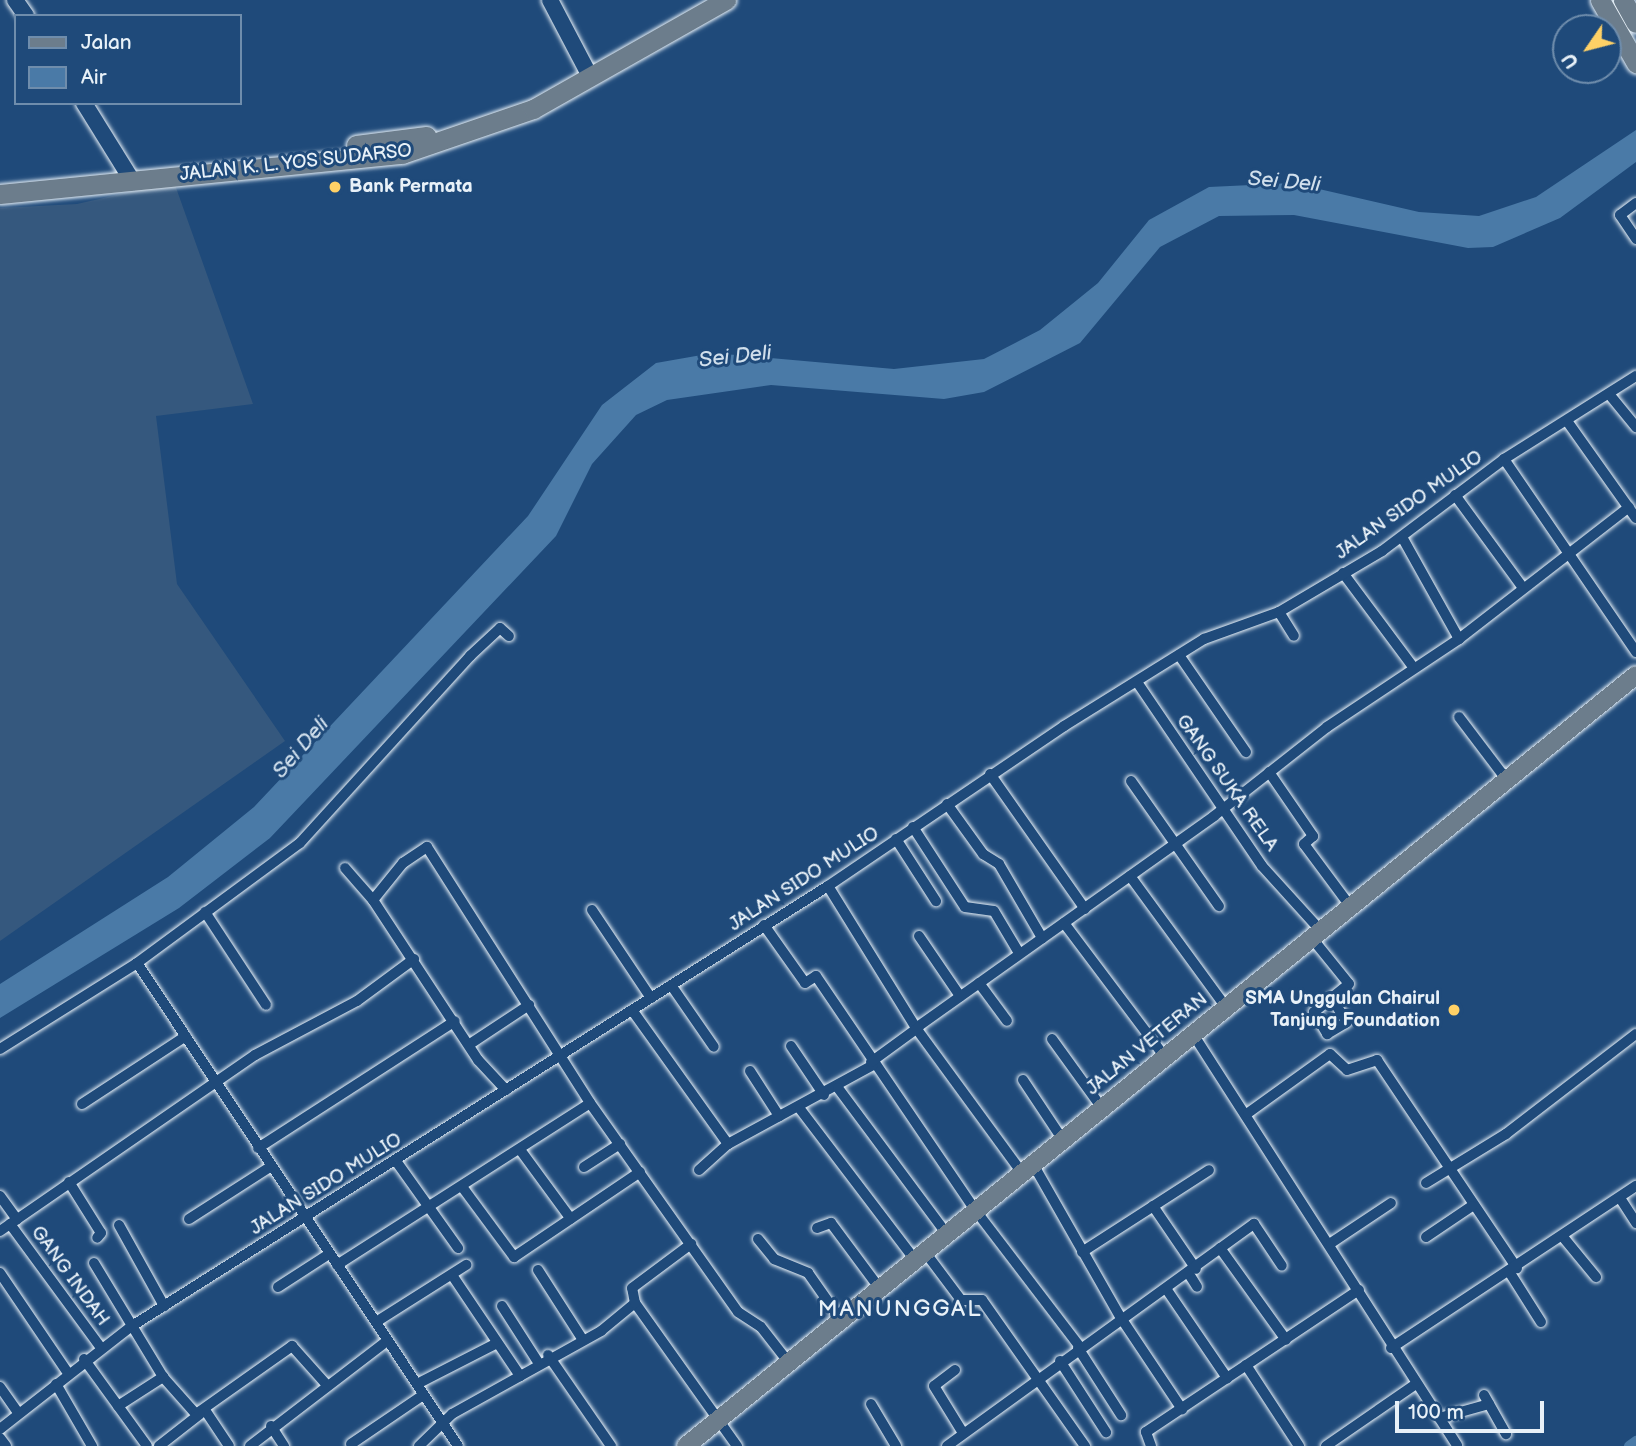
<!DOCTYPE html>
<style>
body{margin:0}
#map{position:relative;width:1636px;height:1446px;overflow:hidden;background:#1f4a7a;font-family:"Balsamiq Sans",sans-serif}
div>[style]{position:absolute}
.built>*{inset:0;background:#35587e}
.water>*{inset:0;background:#4a7aa7}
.canal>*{height:10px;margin:-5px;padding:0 5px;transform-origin:5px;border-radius:5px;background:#4a7aa7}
.roads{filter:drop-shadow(0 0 2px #e8f1f8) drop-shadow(0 0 2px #e8f1f8)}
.street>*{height:10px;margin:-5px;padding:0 5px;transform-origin:5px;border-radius:5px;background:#1f4a7a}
.secondary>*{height:16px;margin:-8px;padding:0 8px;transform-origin:8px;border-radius:8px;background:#1f4a7a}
.primary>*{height:18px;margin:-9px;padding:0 9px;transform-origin:9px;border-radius:9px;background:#6c7d8c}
.highway>*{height:19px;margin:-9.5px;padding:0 9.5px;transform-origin:9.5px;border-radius:9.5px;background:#6c7d8c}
.dots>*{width:19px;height:19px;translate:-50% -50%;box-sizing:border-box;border:4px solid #1f4a7a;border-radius:50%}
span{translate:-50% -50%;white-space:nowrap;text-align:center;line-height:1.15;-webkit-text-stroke:6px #1f4a7a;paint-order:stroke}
.street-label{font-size:19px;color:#e8f1f8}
.poi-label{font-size:19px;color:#e8f1f8;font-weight:700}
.left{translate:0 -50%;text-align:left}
.right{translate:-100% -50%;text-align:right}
.water-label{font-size:21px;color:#d0dfec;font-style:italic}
.quarter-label{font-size:23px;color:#e8f1f8;letter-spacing:2px}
.legend{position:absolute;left:14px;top:14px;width:228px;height:91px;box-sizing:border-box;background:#1f4a7a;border:2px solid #6f8dac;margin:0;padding:9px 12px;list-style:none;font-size:21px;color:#e8f1f8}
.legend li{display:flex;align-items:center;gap:14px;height:35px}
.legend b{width:35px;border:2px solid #6f8dac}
.north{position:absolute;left:1552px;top:14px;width:70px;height:70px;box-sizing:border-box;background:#1f4a7a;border:2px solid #6f8dac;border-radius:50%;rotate:235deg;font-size:19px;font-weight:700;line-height:28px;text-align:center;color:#e8f1f8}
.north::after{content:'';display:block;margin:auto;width:24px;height:32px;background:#ffd166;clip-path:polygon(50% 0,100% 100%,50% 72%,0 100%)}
.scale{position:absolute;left:1395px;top:1401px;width:149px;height:32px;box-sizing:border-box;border:4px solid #e8f1f8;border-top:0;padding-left:9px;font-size:21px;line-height:24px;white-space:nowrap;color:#e8f1f8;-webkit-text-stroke:5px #1f4a7a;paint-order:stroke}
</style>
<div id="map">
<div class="built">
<i style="clip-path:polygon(174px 182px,253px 404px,156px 416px,177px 584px,285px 741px,0 941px,0 208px,77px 204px)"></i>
</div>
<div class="water">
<i style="clip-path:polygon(1636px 130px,1636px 162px,1560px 218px,1493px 247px,1468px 248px,1294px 215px,1219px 216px,1160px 247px,1080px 343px,984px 392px,944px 399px,771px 385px,667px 400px,636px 415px,592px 464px,556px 536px,270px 838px,179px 908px,0 1018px,0 984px,168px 877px,254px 807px,528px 516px,602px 405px,656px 363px,713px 353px,894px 369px,984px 359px,1040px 330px,1098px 283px,1149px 220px,1209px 187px,1293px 183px,1419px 212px,1479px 216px,1536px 197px)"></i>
</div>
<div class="canal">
<i style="left:1629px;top:1446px;width:9px;rotate:-36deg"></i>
</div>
<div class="roads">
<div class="street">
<i style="left:1636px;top:203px;width:20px;rotate:143deg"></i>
<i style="left:1620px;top:215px;width:29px;rotate:56deg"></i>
<i style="left:1609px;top:394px;width:43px;rotate:50.7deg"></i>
<i style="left:1567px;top:421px;width:119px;rotate:54.6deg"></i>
<i style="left:1504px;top:459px;width:234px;rotate:55.6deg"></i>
<i style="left:1455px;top:495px;width:115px;rotate:53.8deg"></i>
<i style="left:1402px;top:537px;width:117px;rotate:60.8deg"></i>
<i style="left:1343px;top:573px;width:117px;rotate:53.3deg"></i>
<i style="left:1279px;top:612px;width:28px;rotate:58deg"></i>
<i style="left:1179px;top:655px;width:118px;rotate:55.4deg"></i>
<i style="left:1137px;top:682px;width:222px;rotate:55.8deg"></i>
<i style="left:1262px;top:866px;width:86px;rotate:47.8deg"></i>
<i style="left:1459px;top:717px;width:78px;rotate:52.8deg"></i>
<i style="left:1269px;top:772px;width:78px;rotate:55.5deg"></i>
<i style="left:1313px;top:836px;width:12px;rotate:138deg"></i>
<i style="left:1304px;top:844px;width:77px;rotate:53.4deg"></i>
<i style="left:990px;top:774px;width:165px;rotate:54.9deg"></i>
<i style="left:1131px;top:781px;width:153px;rotate:54.9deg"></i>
<i style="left:947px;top:804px;width:62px;rotate:54.2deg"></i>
<i style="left:983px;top:854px;width:19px;rotate:32deg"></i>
<i style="left:999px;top:864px;width:86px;rotate:59.8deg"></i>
<i style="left:913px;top:827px;width:95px;rotate:57deg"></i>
<i style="left:965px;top:907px;width:29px;rotate:8deg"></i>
<i style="left:994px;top:911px;width:49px;rotate:59.2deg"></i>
<i style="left:896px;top:839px;width:74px;rotate:57.2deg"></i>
<i style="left:345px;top:868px;width:43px;rotate:48.8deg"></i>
<i style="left:1130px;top:876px;width:162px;rotate:53.8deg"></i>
<i style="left:828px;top:886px;width:167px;rotate:58.2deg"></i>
<i style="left:916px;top:1028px;width:180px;rotate:53.8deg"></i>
<i style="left:592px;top:910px;width:106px;rotate:56.2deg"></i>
<i style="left:205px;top:912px;width:111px;rotate:56.7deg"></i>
<i style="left:1064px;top:923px;width:168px;rotate:53deg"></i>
<i style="left:764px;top:925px;width:71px;rotate:54.7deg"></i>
<i style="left:805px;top:983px;width:13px;rotate:-32deg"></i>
<i style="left:816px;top:976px;width:284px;rotate:55.8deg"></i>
<i style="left:976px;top:1211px;width:171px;rotate:52.6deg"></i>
<i style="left:919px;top:936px;width:73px;rotate:55.7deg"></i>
<i style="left:1311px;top:937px;width:60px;rotate:51deg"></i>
<i style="left:1349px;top:984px;width:45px;rotate:141.3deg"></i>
<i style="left:1314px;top:1012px;width:26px;rotate:59deg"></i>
<i style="left:1327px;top:1034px;width:23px;rotate:-31deg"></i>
<i style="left:1347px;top:1022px;width:27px;rotate:-123deg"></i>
<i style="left:979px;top:983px;width:47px;rotate:53.6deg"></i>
<i style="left:671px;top:985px;width:75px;rotate:55.3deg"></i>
<i style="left:632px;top:1010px;width:165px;rotate:54.4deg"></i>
<i style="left:728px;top:1144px;width:165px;rotate:-28.6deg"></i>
<i style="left:916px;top:1028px;width:366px;rotate:-35.4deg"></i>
<i style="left:1214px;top:816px;width:144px;rotate:-38.2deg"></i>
<i style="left:1327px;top:727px;width:159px;rotate:-33.7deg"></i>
<i style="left:1459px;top:639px;width:215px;rotate:-37.8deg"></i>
<i style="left:1193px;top:1034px;width:489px;rotate:57.3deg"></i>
<i style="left:1052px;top:1039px;width:85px;rotate:54.1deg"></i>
<i style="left:470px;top:1044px;width:71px;rotate:-33.5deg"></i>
<i style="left:791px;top:1046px;width:59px;rotate:56deg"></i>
<i style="left:0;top:1049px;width:162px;rotate:-32.1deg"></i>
<i style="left:871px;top:1062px;width:59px;rotate:-36.1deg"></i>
<i style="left:750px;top:1071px;width:54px;rotate:57.2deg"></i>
<i style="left:1023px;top:1080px;width:72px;rotate:56.3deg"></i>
<i style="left:838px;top:1088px;width:182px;rotate:53.3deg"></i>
<i style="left:506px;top:1090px;width:41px;rotate:-133deg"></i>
<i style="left:478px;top:1060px;width:191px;rotate:-123.3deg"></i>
<i style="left:373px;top:900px;width:48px;rotate:-51deg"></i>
<i style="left:403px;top:863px;width:29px;rotate:-34deg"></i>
<i style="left:427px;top:847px;width:303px;rotate:57.5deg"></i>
<i style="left:590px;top:1103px;width:256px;rotate:54.7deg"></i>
<i style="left:738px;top:1312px;width:27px;rotate:33deg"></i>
<i style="left:761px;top:1327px;width:46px;rotate:52.1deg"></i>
<i style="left:82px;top:1104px;width:124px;rotate:-33.2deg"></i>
<i style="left:800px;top:1109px;width:190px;rotate:52.7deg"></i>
<i style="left:1248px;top:1113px;width:101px;rotate:-35.7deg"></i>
<i style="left:1330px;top:1054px;width:23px;rotate:43deg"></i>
<i style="left:1347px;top:1070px;width:32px;rotate:-18deg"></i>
<i style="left:1377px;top:1060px;width:251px;rotate:56.1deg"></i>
<i style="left:258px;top:1148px;width:234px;rotate:-32.8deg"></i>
<i style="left:521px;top:1151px;width:84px;rotate:53.7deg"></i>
<i style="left:396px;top:1161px;width:107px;rotate:54.5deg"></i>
<i style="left:1033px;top:1164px;width:177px;rotate:60.3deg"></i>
<i style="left:1121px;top:1318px;width:110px;rotate:56.2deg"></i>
<i style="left:584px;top:1167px;width:43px;rotate:-32.6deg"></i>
<i style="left:699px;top:1170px;width:39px;rotate:-42deg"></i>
<i style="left:69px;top:1182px;width:60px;rotate:57.9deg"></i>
<i style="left:101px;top:1233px;width:6px;rotate:129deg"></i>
<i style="left:1426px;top:1183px;width:94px;rotate:-31.5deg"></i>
<i style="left:1506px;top:1134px;width:164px;rotate:-37.6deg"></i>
<i style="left:463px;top:1188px;width:86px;rotate:53.5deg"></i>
<i style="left:514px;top:1257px;width:152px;rotate:-34deg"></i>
<i style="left:0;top:1196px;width:29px;rotate:54deg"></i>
<i style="left:1620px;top:1198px;width:30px;rotate:57deg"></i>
<i style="left:1153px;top:1206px;width:76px;rotate:55.7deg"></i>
<i style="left:189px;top:1219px;width:96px;rotate:-32.7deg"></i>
<i style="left:10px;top:1224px;width:154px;rotate:53.7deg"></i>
<i style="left:119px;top:1225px;width:93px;rotate:60.9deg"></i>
<i style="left:817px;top:1228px;width:15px;rotate:-20deg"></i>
<i style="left:831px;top:1223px;width:82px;rotate:53.4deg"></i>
<i style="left:0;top:1231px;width:310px;rotate:-34.6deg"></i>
<i style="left:255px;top:1055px;width:115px;rotate:-27.9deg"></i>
<i style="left:357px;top:1001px;width:71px;rotate:-36.4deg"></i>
<i style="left:1426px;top:1237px;width:55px;rotate:-34deg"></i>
<i style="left:1563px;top:1237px;width:52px;rotate:50.5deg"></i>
<i style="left:758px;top:1239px;width:26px;rotate:51deg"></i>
<i style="left:774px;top:1259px;width:37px;rotate:22deg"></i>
<i style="left:808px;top:1273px;width:57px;rotate:54.9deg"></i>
<i style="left:1331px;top:1243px;width:72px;rotate:-33.7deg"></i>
<i style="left:1220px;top:1248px;width:113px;rotate:54.3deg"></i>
<i style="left:925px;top:1252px;width:60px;rotate:53.1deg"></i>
<i style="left:961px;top:1300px;width:21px"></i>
<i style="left:982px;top:1300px;width:179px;rotate:54.8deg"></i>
<i style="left:1082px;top:1252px;width:151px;rotate:-32.8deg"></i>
<i style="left:94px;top:1263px;width:133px;rotate:58.8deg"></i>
<i style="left:163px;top:1377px;width:50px;rotate:48.3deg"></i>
<i style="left:196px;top:1414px;width:118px;rotate:-35.3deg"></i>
<i style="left:292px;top:1346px;width:51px;rotate:48.2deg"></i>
<i style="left:337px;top:1265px;width:300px;rotate:-32.6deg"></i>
<i style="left:538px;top:1270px;width:83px;rotate:57.3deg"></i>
<i style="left:0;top:1273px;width:121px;rotate:55.8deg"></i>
<i style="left:1510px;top:1273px;width:58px;rotate:57.7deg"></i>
<i style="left:1189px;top:1274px;width:15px;rotate:58deg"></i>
<i style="left:452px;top:1275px;width:122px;rotate:56deg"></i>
<i style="left:278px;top:1287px;width:61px;rotate:-32.9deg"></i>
<i style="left:1167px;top:1290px;width:107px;rotate:55.7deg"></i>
<i style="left:635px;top:1303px;width:176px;rotate:54.5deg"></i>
<i style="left:502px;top:1306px;width:67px;rotate:57.3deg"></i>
<i style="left:376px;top:1322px;width:107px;rotate:-32.3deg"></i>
<i style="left:1078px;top:1348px;width:80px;rotate:57.3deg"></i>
<i style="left:1391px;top:1348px;width:294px;rotate:-33.5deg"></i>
<i style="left:548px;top:1355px;width:111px;rotate:55.3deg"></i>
<i style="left:84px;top:1359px;width:107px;rotate:54.1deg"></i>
<i style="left:1060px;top:1361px;width:85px;rotate:57.1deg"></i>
<i style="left:1246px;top:1365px;width:97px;rotate:56.8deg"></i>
<i style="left:955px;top:1370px;width:26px;rotate:143deg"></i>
<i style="left:934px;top:1386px;width:55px;rotate:58.3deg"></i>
<i style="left:56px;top:1384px;width:72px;rotate:59.9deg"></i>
<i style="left:417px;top:1384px;width:90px;rotate:-27.1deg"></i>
<i style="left:0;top:1387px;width:32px;rotate:55deg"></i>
<i style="left:1484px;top:1395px;width:45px;rotate:60.6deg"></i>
<i style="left:871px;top:1404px;width:49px;rotate:59.2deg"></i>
<i style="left:118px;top:1406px;width:54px;rotate:-32.8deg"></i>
<i style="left:205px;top:1410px;width:43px;rotate:56.3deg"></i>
<i style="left:1439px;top:1418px;width:52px;rotate:-15.6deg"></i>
<i style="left:271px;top:1426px;width:24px;rotate:57deg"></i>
<i style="left:0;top:1429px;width:167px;rotate:-38deg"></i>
<i style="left:132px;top:1326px;width:823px;rotate:-32.3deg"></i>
<i style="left:828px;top:886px;width:285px;rotate:-34.1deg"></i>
<i style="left:1064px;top:726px;width:165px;rotate:-31.9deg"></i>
<i style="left:1204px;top:639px;width:80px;rotate:-19.8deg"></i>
<i style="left:1279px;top:612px;width:120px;rotate:-30.6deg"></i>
<i style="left:1382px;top:551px;width:153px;rotate:-37deg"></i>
<i style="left:1504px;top:459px;width:156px;rotate:-32.2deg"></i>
<i style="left:0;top:1438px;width:10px;rotate:53deg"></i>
<i style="left:351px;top:1444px;width:87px;rotate:-34.2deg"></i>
<i style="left:159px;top:1446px;width:52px;rotate:-38deg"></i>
<i style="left:250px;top:1446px;width:173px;rotate:-37.5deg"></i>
<i style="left:419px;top:1446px;width:46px;rotate:-44.1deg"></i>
<i style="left:452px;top:1414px;width:171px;rotate:-29.1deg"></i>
<i style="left:601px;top:1331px;width:44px;rotate:-39.5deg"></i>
<i style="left:635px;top:1303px;width:15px;rotate:-101deg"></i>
<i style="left:632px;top:1288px;width:74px;rotate:-36.7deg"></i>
<i style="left:458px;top:1446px;width:580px;rotate:-123.61deg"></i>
<i style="left:137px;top:963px;width:202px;rotate:-36.4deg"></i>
<i style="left:300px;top:843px;width:253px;rotate:-47.7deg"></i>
<i style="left:470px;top:656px;width:41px;rotate:-43deg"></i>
<i style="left:500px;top:628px;width:12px;rotate:42deg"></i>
<i style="left:947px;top:1446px;width:379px;rotate:-35.9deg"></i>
<i style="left:1254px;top:1224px;width:50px;rotate:56.3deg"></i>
<i style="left:1151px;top:1446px;width:15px;rotate:-110deg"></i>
<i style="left:1146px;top:1432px;width:256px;rotate:-33.7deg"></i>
<i style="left:1326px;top:1446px;width:109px;rotate:-34.6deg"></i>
</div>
<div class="secondary">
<i style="left:15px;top:0;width:19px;rotate:55deg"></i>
<i style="left:550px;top:0;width:88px;rotate:62.3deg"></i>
<i style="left:84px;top:103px;width:93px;rotate:58.2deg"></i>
</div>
<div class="primary">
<i style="left:686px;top:1446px;width:1223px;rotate:-39.06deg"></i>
</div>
<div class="highway">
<i style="left:1600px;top:0;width:73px;rotate:60.3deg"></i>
<i style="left:1623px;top:0;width:26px;rotate:61deg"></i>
<i style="left:356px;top:145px;width:71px;rotate:-7.3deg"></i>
<i style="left:0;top:194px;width:404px;rotate:-5.7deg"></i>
<i style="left:402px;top:154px;width:139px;rotate:-19deg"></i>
<i style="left:533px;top:109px;width:222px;rotate:-29.5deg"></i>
</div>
</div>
<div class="dots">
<i style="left:335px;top:187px;background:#ffd166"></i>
<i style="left:1454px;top:1010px;background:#ffd166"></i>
</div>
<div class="street-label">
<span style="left:296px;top:163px;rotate:-6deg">JALAN K. L. YOS SUDARSO</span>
<span style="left:1409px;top:505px;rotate:-35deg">JALAN SIDO MULIO</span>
<span style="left:1227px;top:783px;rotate:55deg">GANG SUKA RELA</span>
<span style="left:804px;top:879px;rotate:-33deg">JALAN SIDO MULIO</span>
<span style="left:1147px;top:1044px;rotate:-39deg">JALAN VETERAN</span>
<span style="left:326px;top:1184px;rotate:-32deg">JALAN SIDO MULIO</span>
<span style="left:70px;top:1276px;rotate:54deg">GANG INDAH</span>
</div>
<div class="poi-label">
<span class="left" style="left:349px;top:187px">Bank Permata</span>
<span class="right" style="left:1440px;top:1010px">SMA Unggulan Chairul<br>Tanjung Foundation</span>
</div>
<div class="water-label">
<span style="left:1284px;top:182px;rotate:5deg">Sei Deli</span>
<span style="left:735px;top:357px;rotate:-6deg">Sei Deli</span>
<span style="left:301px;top:748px;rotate:-49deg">Sei Deli</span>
</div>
<div class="quarter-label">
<span style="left:900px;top:1309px">MANUNGGAL</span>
</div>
<ul class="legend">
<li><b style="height:9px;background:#6c7d8c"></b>Jalan</li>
<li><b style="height:19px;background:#4a7aa7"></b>Air</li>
</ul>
<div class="north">U</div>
<div class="scale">100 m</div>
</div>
